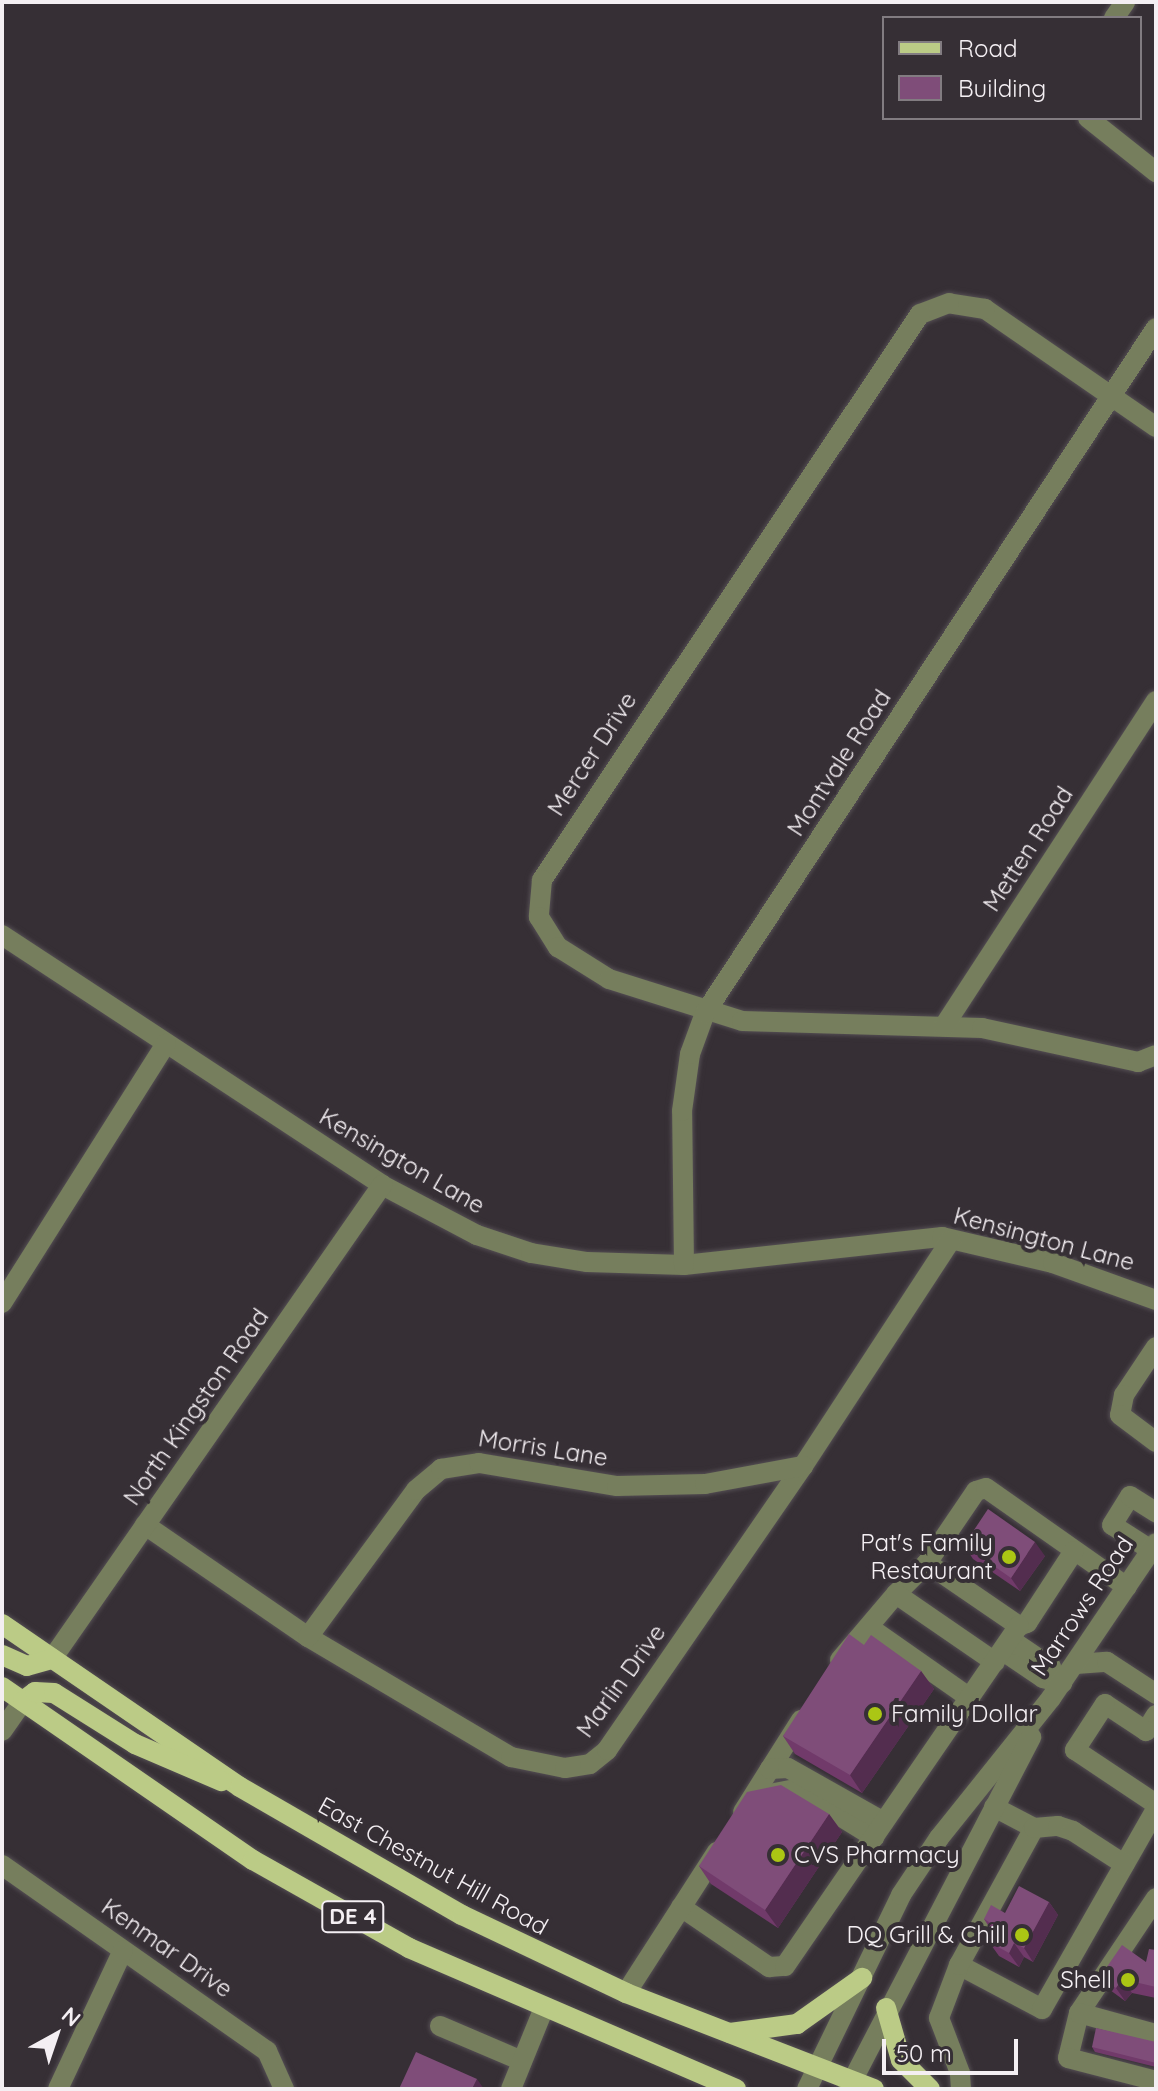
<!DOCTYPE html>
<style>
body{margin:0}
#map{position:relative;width:1158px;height:2091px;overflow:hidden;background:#362f35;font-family:Quicksand,sans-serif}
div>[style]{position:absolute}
.roads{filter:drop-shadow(0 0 2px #544e53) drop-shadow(0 0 2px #544e53)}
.minor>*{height:20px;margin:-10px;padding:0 10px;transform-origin:10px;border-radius:10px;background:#767e5d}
.major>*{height:20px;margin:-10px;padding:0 10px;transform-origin:10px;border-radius:10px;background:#bbcb86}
.wall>*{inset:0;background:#713a6a}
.shaded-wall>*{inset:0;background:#532d4f}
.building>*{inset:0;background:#7f4d79}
.dots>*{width:22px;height:22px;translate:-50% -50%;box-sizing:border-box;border:4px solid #362f35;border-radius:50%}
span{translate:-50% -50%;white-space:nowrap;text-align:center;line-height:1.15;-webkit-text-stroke:8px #362f35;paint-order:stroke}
.shield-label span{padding:2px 6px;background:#362f35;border:2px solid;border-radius:6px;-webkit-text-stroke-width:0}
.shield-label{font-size:22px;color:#f4eff3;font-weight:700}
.street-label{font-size:24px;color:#f4eff3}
.poi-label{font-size:24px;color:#f4eff3}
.right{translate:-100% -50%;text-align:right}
.left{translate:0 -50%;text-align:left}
.frame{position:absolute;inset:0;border:4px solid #f4eff3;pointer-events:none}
.legend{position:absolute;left:882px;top:16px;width:260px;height:104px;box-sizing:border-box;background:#362f35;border:2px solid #827c81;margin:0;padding:10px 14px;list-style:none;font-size:24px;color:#f4eff3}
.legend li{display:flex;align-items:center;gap:16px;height:40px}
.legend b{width:40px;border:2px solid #827c81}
.north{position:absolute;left:16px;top:1995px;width:80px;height:80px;-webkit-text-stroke:6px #362f35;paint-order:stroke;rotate:40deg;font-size:22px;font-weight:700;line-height:32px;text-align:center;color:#f4eff3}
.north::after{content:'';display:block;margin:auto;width:28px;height:36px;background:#f4eff3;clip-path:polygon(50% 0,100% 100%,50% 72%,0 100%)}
.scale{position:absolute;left:882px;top:2039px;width:136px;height:36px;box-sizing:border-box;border:4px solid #f4eff3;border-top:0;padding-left:10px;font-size:24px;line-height:28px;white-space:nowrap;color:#f4eff3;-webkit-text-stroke:6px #362f35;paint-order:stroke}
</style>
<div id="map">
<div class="roads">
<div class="minor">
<i style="left:1114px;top:18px;width:19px;rotate:-55deg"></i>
<i style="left:1088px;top:118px;width:87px;rotate:38.5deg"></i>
<i style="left:1156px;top:427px;width:208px;rotate:-145.4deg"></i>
<i style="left:985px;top:309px;width:36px;rotate:-171deg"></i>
<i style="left:949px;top:303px;width:31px;rotate:159deg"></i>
<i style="left:920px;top:314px;width:681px;rotate:123.74deg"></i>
<i style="left:542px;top:880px;width:37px;rotate:95deg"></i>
<i style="left:539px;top:917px;width:36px;rotate:58deg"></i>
<i style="left:558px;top:947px;width:60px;rotate:32.1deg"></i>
<i style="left:609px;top:979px;width:139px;rotate:17.5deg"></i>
<i style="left:742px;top:1021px;width:240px;rotate:1.7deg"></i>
<i style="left:982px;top:1028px;width:160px;rotate:12.3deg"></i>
<i style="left:1138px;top:1062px;width:19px;rotate:-21deg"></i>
<i style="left:2px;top:935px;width:455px;rotate:33.3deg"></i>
<i style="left:382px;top:1185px;width:107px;rotate:27.8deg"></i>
<i style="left:477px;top:1235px;width:57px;rotate:18.4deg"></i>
<i style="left:531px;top:1253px;width:57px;rotate:9.1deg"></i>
<i style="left:587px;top:1262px;width:97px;rotate:1.8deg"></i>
<i style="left:684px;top:1265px;width:260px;rotate:-6.2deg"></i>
<i style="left:942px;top:1237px;width:114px;rotate:13.2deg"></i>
<i style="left:1053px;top:1263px;width:109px;rotate:19.8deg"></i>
<i style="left:944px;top:1026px;width:388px;rotate:-56.9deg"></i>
<i style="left:684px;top:1265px;width:154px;rotate:-90.7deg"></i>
<i style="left:682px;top:1111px;width:58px;rotate:-82deg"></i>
<i style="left:690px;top:1054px;width:44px;rotate:-69.9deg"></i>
<i style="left:705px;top:1013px;width:820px;rotate:-56.64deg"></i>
<i style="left:2px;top:1303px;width:307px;rotate:-57.7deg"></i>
<i style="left:1156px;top:1347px;width:58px;rotate:123.7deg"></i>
<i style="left:1124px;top:1395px;width:20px;rotate:101deg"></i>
<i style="left:1120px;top:1415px;width:45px;rotate:36.9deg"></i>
<i style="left:145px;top:1525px;width:198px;rotate:34.5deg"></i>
<i style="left:308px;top:1637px;width:236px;rotate:30.6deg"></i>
<i style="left:511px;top:1757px;width:55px;rotate:11.5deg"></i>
<i style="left:565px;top:1768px;width:25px;rotate:-9deg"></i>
<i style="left:590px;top:1764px;width:22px;rotate:-39deg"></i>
<i style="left:607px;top:1750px;width:345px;rotate:-55.4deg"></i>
<i style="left:803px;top:1466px;width:270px;rotate:-56.8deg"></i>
<i style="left:1151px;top:1550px;width:46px;rotate:-147.3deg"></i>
<i style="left:1112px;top:1525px;width:34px;rotate:-58deg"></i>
<i style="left:1130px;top:1496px;width:31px;rotate:32deg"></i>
<i style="left:927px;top:1563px;width:87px;rotate:-55.8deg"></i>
<i style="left:976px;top:1491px;width:10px;rotate:-17deg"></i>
<i style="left:986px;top:1488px;width:172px;rotate:35.1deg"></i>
<i style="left:896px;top:1594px;width:44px;rotate:-45deg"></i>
<i style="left:927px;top:1563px;width:112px;rotate:34.4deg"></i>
<i style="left:1019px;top:1626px;width:9px;rotate:-21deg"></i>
<i style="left:1027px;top:1623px;width:86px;rotate:-56.9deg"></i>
<i style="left:870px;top:1628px;width:122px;rotate:35deg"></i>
<i style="left:308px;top:1637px;width:182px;rotate:-53.7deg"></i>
<i style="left:416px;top:1490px;width:33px;rotate:-40deg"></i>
<i style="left:441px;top:1469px;width:38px;rotate:-9deg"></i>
<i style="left:479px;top:1463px;width:140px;rotate:9.5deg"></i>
<i style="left:617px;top:1486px;width:88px;rotate:-1.3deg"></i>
<i style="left:705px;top:1484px;width:100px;rotate:-10.4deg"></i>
<i style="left:1007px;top:1645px;width:10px;rotate:79deg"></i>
<i style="left:1009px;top:1655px;width:41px;rotate:34.1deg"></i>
<i style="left:1043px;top:1678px;width:20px;rotate:15deg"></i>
<i style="left:1007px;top:1645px;width:10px;rotate:-6deg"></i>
<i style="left:1017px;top:1644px;width:41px;rotate:34.1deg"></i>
<i style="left:1051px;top:1667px;width:10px;rotate:84deg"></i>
<i style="left:52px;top:1659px;width:578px;rotate:-55.15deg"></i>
<i style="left:840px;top:1660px;width:87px;rotate:-49.7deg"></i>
<i style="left:896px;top:1594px;width:120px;rotate:34.5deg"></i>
<i style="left:1076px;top:1664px;width:31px;rotate:-4deg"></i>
<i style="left:1107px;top:1662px;width:59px;rotate:33.1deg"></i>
<i style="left:1156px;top:1715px;width:19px;rotate:122deg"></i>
<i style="left:1146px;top:1731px;width:49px;rotate:-146.6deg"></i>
<i style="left:1105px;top:1704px;width:55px;rotate:123.1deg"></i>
<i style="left:1075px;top:1750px;width:97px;rotate:33.7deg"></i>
<i style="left:2px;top:1731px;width:37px;rotate:-55deg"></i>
<i style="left:770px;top:1769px;width:58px;rotate:-57.7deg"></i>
<i style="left:764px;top:1795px;width:33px;rotate:-11deg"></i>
<i style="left:796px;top:1789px;width:92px;rotate:31.6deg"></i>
<i style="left:994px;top:1807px;width:45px;rotate:27.7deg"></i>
<i style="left:743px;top:1812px;width:51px;rotate:-57.9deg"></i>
<i style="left:770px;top:1769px;width:18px;rotate:-3deg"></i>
<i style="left:788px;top:1768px;width:110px;rotate:29.4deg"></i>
<i style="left:2px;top:1865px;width:324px;rotate:35.1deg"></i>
<i style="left:267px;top:2051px;width:42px;rotate:65.9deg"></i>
<i style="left:1156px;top:1898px;width:138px;rotate:123.8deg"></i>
<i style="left:1079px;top:2013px;width:46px;rotate:103.7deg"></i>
<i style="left:1068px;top:2058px;width:91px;rotate:14.6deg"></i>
<i style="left:681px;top:1907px;width:107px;rotate:34.3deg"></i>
<i style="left:769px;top:1967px;width:16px;rotate:-4deg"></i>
<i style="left:785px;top:1966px;width:413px;rotate:-55.5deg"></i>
<i style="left:959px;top:1965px;width:94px;rotate:27.9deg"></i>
<i style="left:1042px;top:2009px;width:230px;rotate:-60.3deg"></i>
<i style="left:626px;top:1993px;width:168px;rotate:-57.2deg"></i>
<i style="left:1079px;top:2013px;width:80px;rotate:15.3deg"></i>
<i style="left:440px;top:2026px;width:89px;rotate:23.1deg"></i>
<i style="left:58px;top:2089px;width:153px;rotate:-64.9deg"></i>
<i style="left:511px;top:2089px;width:85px;rotate:-67.9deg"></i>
<i style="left:807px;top:2089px;width:216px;rotate:-64.1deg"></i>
<i style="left:901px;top:1895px;width:69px;rotate:-56.3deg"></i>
<i style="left:939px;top:1838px;width:179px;rotate:-51.3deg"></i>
<i style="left:1051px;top:1698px;width:187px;rotate:-55.9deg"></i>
<i style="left:848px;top:2089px;width:397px;rotate:-62.5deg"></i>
<i style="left:961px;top:2089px;width:16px;rotate:-94deg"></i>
<i style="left:960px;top:2073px;width:59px;rotate:-110.9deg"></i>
<i style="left:939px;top:2018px;width:57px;rotate:-69.3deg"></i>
<i style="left:959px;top:1965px;width:156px;rotate:-61.3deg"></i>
<i style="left:1034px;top:1828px;width:24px;rotate:-5deg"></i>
<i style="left:1058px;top:1826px;width:16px;rotate:18deg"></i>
<i style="left:1073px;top:1831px;width:61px;rotate:32.9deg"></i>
</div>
<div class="major">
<i style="left:2px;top:1624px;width:288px;rotate:34.4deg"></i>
<i style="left:240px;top:1787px;width:256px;rotate:30deg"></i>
<i style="left:462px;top:1915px;width:182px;rotate:25.4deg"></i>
<i style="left:626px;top:1993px;width:266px;rotate:21.2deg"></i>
<i style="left:2px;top:1655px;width:27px;rotate:24deg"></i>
<i style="left:27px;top:1666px;width:26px;rotate:-16deg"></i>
<i style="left:2px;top:1687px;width:305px;rotate:34.6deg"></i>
<i style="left:253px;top:1860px;width:179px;rotate:29.4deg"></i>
<i style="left:409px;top:1948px;width:356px;rotate:23.3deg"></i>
<i style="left:23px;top:1701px;width:15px;rotate:-37deg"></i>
<i style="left:35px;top:1692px;width:19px;rotate:3deg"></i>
<i style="left:54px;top:1693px;width:96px;rotate:32.2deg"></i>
<i style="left:135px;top:1744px;width:94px;rotate:23.3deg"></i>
<i style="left:886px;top:2008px;width:54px;rotate:73.9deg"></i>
<i style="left:901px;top:2060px;width:41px;rotate:45deg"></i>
<i style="left:730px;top:2033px;width:68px;rotate:-7.7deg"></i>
<i style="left:797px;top:2024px;width:80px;rotate:-35.3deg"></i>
</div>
</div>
<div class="wall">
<i style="clip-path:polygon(964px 1545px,1045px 1556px,1020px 1591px,973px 1559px)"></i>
<i style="clip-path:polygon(864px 1645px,921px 1671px,934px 1689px,862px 1793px,795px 1754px,783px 1736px)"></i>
<i style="clip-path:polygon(829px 1814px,842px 1832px,778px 1928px,711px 1884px,699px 1866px)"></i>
<i style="clip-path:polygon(1049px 1902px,1058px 1915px,1033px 1962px,1024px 1957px,1019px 1967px,999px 1956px,989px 1942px,991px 1930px,984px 1919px)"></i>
<i style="clip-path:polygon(1156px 1950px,1156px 1998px,1132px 1993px,1125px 2001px,1110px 1990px,1100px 1977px,1146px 1962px)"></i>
<i style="clip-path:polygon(1156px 2042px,1156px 2067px,1095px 2052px,1092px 2047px)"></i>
</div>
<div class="shaded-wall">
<i style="clip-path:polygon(1035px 1542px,1045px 1556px,1020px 1591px,1011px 1578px)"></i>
<i style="clip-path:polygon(921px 1671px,934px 1689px,862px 1793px,850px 1775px)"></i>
<i style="clip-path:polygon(829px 1814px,842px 1832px,778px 1928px,765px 1910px)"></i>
<i style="clip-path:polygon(1049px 1902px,1058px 1915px,1033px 1962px,1024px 1948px)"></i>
<i style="clip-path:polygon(1014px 1943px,1024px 1957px,1019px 1967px,1009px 1953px)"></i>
<i style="clip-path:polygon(1122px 1979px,1132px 1993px,1125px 2001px,1116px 1988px)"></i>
<i style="clip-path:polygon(477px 2079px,484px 2089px,472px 2089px)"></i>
</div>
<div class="building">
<i style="clip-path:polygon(988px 1509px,1035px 1542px,1011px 1578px,964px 1545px)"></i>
<i style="clip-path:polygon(849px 1634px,864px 1645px,871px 1635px,921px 1671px,850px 1775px,783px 1736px)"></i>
<i style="clip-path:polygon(781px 1785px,829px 1814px,765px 1910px,699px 1866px,747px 1792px)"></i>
<i style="clip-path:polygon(1019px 1886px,1049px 1902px,1024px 1948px,1014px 1943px,1009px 1953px,989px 1942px,992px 1924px,984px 1919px,991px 1905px,1005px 1913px)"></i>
<i style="clip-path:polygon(1122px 1945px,1146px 1962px,1149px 1949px,1156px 1950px,1156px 1987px,1122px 1979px,1116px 1988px,1100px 1977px)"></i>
<i style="clip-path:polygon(1096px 2028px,1156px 2042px,1156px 2063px,1092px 2047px)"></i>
<i style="clip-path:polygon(416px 2052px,477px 2079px,472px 2089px,399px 2089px)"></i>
</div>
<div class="dots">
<i style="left:1009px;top:1557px;background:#abc614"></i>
<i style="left:875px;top:1714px;background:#abc614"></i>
<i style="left:778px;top:1855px;background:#abc614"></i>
<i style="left:1022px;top:1935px;background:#abc614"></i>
<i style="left:1128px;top:1980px;background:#abc614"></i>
</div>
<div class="shield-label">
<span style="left:353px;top:1917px">DE 4</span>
</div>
<div class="street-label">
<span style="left:592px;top:754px;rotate:-57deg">Mercer Drive</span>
<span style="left:839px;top:763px;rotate:-57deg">Montvale Road</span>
<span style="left:1028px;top:849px;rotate:-57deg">Metten Road</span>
<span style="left:402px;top:1161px;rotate:30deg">Kensington Lane</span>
<span style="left:1044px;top:1239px;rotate:15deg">Kensington Lane</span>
<span style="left:196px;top:1407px;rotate:-55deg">North Kingston Road</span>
<span style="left:543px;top:1448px;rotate:9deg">Morris Lane</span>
<span style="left:1082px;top:1606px;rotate:-56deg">Marrows Road</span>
<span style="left:621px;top:1681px;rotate:-54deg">Marlin Drive</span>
<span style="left:433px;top:1866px;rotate:29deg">East Chestnut Hill Road</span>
<span style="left:167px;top:1948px;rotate:35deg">Kenmar Drive</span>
</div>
<div class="poi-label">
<span class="right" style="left:993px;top:1557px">Pat's Family<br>Restaurant</span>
<span class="left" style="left:891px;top:1714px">Family Dollar</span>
<span class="left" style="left:794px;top:1855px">CVS Pharmacy</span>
<span class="right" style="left:1006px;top:1935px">DQ Grill &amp; Chill</span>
<span class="right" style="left:1112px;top:1980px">Shell</span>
</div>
<div class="frame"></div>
<ul class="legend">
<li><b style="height:10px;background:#bbcb86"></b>Road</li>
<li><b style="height:22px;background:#7f4d79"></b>Building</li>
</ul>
<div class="north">N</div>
<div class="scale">50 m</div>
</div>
